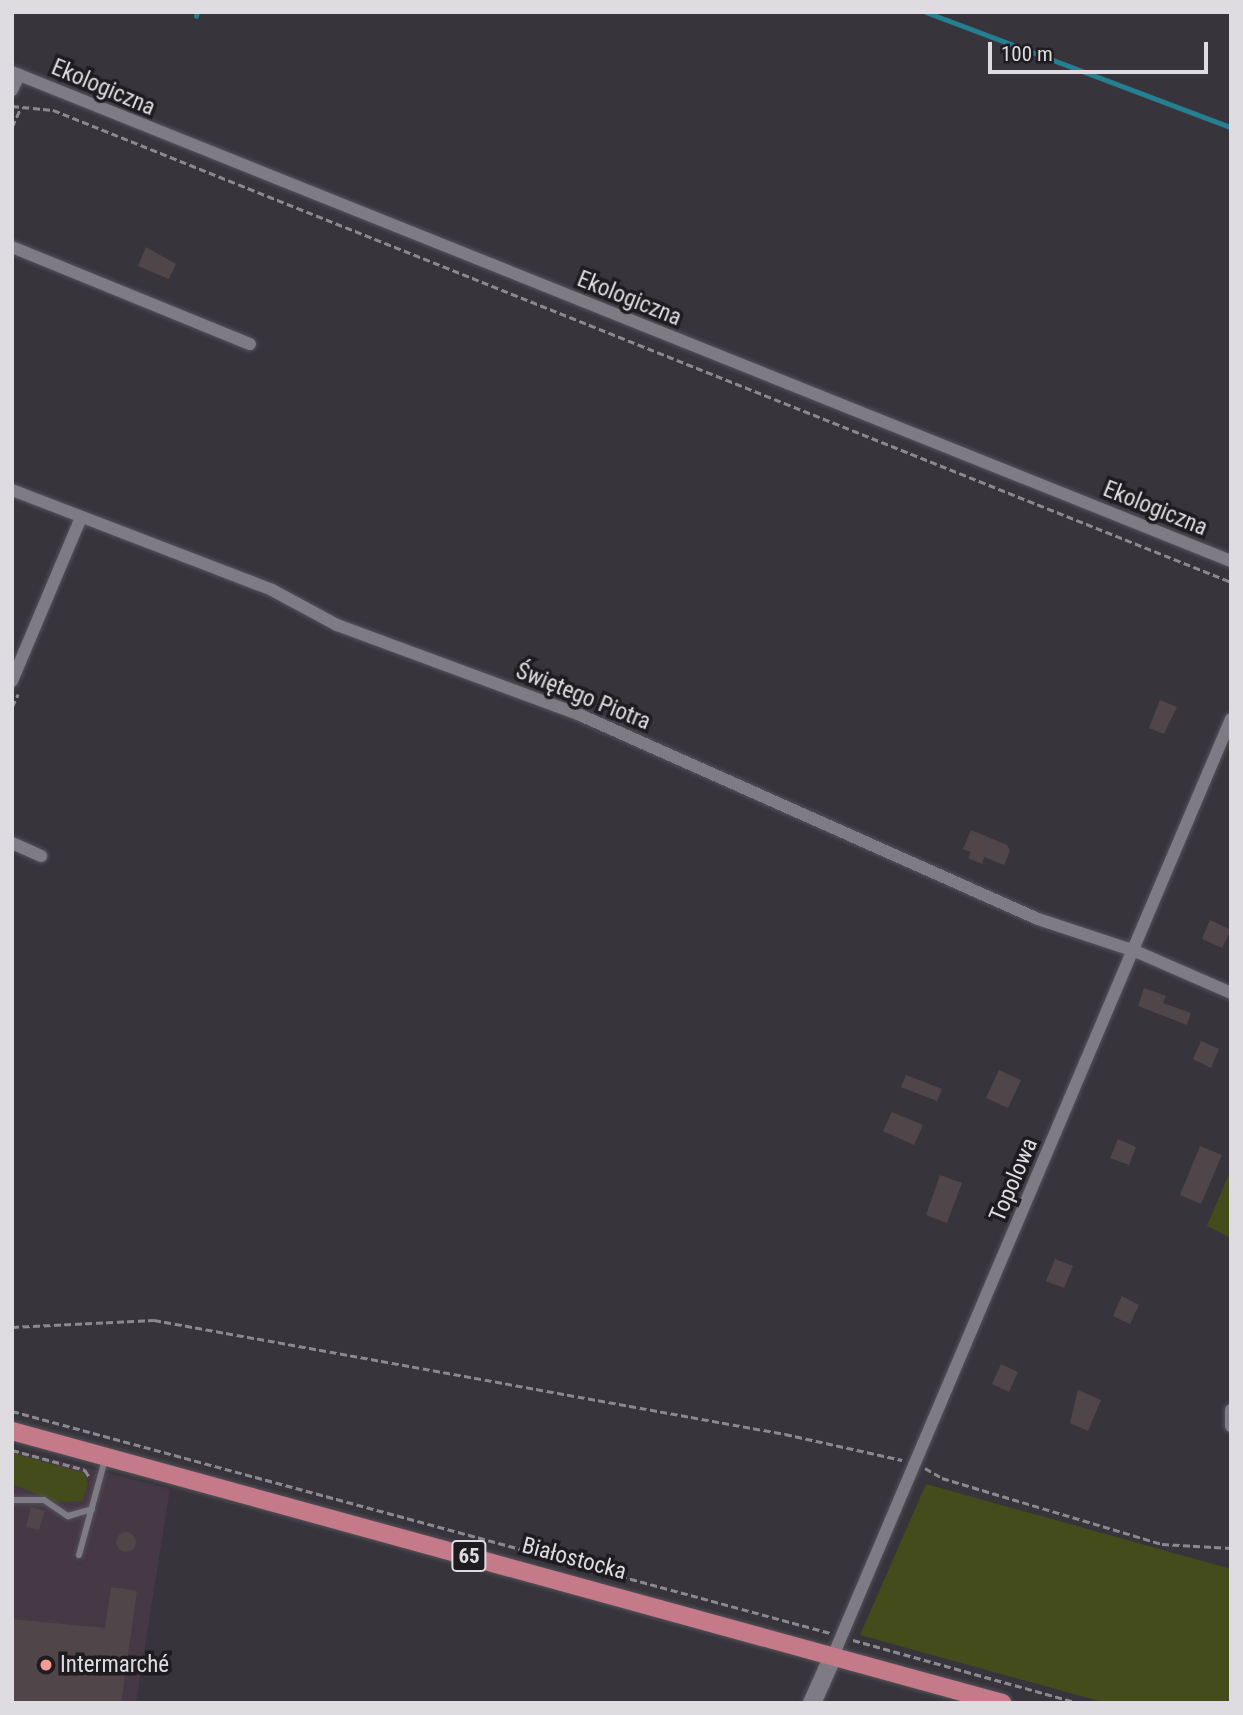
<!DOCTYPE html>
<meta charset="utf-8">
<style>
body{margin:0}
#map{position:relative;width:1243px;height:1715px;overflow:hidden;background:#37343c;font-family:"Roboto Condensed",sans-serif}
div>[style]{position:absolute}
.commercial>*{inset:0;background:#463845}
.green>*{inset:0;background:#454c1b}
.stream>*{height:4.5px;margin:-2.25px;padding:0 2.25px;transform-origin:2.25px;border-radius:2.25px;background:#248090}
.building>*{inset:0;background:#50464a}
.round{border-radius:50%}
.path>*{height:2.5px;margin-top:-1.25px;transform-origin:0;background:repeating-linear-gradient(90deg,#8b898f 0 7px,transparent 0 10.5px)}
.roads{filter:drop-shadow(0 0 2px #545158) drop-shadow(0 0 2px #545158)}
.lane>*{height:6px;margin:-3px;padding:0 3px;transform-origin:3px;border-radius:3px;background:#7f7b85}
.street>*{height:12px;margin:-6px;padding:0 6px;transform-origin:6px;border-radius:6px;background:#7f7b85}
.secondary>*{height:18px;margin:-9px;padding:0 9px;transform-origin:9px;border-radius:9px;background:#7f7b85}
.primary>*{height:18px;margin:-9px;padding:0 9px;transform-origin:9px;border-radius:9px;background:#c57a89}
.dots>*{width:19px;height:19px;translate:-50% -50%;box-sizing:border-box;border:4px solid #1e1c20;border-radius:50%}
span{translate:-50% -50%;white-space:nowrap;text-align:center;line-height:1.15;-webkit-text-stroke:7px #1e1c20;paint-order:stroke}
.shield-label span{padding:2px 5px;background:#1e1c20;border:2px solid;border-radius:5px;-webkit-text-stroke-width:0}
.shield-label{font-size:21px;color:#dedce1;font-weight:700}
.street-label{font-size:23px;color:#dedce1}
.poi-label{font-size:23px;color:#dedce1}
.left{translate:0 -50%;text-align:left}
.frame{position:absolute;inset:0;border:14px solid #dedce1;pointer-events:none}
.scale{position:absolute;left:988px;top:42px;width:220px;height:32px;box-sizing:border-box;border:4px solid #dedce1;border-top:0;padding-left:9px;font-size:21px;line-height:24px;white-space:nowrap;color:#dedce1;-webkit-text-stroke:5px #1e1c20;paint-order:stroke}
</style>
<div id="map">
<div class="commercial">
<i style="clip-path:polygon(12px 1449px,170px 1489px,136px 1703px,12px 1703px)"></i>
</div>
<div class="green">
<i style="clip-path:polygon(1231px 1169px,1231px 1238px,1207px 1226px)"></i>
<i style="clip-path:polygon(12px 1453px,84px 1473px,88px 1483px,82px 1501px,56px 1502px,12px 1484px)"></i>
<i style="clip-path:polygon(926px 1484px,1231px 1569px,1231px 1703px,1106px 1703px,860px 1635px)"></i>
</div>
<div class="stream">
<i style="left:926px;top:12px;width:326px;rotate:20.7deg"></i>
<i style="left:196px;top:16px;width:4px;rotate:-76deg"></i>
</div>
<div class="building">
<i style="clip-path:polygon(146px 247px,176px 264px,169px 279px,138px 266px)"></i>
<i style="clip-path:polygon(1160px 700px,1177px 707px,1164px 734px,1149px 728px)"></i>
<i style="clip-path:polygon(971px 830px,1007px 845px,1010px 851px,1004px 865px,984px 857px,982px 864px,968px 858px,971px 852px,963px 849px)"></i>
<i style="clip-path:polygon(1210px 920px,1231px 930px,1222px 948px,1202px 939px)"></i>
<i style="clip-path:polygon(1144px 988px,1166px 996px,1163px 1003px,1191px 1013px,1187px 1025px,1138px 1006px)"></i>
<i style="clip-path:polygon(1201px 1041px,1219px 1049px,1211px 1068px,1193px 1059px)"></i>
<i style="clip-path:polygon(999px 1070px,1021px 1080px,1008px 1108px,986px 1098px)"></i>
<i style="clip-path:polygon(906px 1075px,942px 1089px,937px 1101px,901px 1087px)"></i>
<i style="clip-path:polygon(892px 1112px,923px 1125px,914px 1145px,883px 1131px)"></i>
<i style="clip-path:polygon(1118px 1139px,1136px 1147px,1129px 1165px,1110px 1158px)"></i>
<i style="clip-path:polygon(1200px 1146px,1222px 1155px,1201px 1204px,1180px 1195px)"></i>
<i style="clip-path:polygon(940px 1175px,962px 1183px,947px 1223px,926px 1215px)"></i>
<i style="clip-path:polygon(1055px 1259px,1073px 1266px,1064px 1288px,1046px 1281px)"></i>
<i style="clip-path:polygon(1122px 1296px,1139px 1305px,1130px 1324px,1113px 1316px)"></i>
<i style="clip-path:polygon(1001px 1364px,1018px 1372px,1009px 1392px,992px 1384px)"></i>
<i style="clip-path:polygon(1078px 1390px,1101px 1400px,1088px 1431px,1070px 1423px)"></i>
<i style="clip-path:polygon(31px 1507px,45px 1511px,39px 1530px,26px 1527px)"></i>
<i class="round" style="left:116px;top:1532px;width:20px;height:20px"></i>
<i style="clip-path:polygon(111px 1587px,137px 1591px,121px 1703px,12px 1703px,12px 1619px,105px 1628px)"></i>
</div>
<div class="path">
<i style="left:12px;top:106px;width:41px;rotate:5.6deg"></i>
<i style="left:53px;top:110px;width:1269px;rotate:21.83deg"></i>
<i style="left:12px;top:127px;width:20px;rotate:-66deg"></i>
<i style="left:12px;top:707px;width:14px;rotate:-65deg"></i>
<i style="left:12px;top:1327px;width:142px;rotate:-2.8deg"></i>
<i style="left:154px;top:1320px;width:641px;rotate:10.24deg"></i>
<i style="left:785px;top:1434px;width:120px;rotate:12.5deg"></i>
<i style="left:12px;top:1411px;width:848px;rotate:15.18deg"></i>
<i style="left:12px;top:1450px;width:76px;rotate:15.3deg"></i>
<i style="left:85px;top:1470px;width:9px;rotate:58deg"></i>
<i style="left:925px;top:1468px;width:20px;rotate:30deg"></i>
<i style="left:942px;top:1478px;width:230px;rotate:16.7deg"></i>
<i style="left:1162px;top:1544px;width:69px;rotate:3.3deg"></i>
<i style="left:853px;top:1640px;width:235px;rotate:15.6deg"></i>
</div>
<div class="roads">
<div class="lane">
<i style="left:12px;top:1500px;width:32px"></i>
<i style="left:44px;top:1500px;width:29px;rotate:34deg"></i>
<i style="left:68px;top:1516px;width:25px;rotate:-16deg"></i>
<i style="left:79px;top:1555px;width:99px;rotate:-74.8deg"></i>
</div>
<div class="street">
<i style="left:12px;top:72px;width:1313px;rotate:21.86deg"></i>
<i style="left:12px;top:90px;width:17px;rotate:-65deg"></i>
<i style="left:12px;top:247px;width:257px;rotate:22.2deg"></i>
<i style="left:12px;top:490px;width:279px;rotate:21deg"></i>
<i style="left:272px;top:590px;width:74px;rotate:28.3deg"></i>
<i style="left:337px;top:625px;width:259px;rotate:20.3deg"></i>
<i style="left:580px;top:715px;width:501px;rotate:24.01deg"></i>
<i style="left:1038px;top:919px;width:102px;rotate:18.3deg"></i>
<i style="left:1135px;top:951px;width:105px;rotate:23.6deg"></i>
<i style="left:12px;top:681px;width:177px;rotate:-67.1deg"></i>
<i style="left:12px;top:843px;width:32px;rotate:24deg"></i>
<i style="left:1231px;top:1410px;width:16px;rotate:90deg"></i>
<i style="left:833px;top:1656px;width:1018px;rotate:-66.99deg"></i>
</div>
<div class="secondary">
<i style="left:812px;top:1703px;width:51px;rotate:-65.9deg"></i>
</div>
<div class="primary">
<i style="left:12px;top:1431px;width:1027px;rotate:15.36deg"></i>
</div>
</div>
<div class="dots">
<i style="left:46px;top:1665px;background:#f59c92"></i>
</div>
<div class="shield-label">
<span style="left:469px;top:1556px">65</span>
</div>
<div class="street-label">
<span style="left:103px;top:88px;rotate:23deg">Ekologiczna</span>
<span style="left:629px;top:299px;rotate:22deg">Ekologiczna</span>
<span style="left:1155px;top:509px;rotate:22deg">Ekologiczna</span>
<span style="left:583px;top:697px;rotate:22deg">Świętego Piotra</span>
<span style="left:1014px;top:1180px;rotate:-67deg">Topolowa</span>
<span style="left:574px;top:1559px;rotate:15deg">Białostocka</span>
</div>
<div class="poi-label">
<span class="left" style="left:60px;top:1665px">Intermarché</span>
</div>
<div class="frame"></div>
<div class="scale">100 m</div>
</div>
